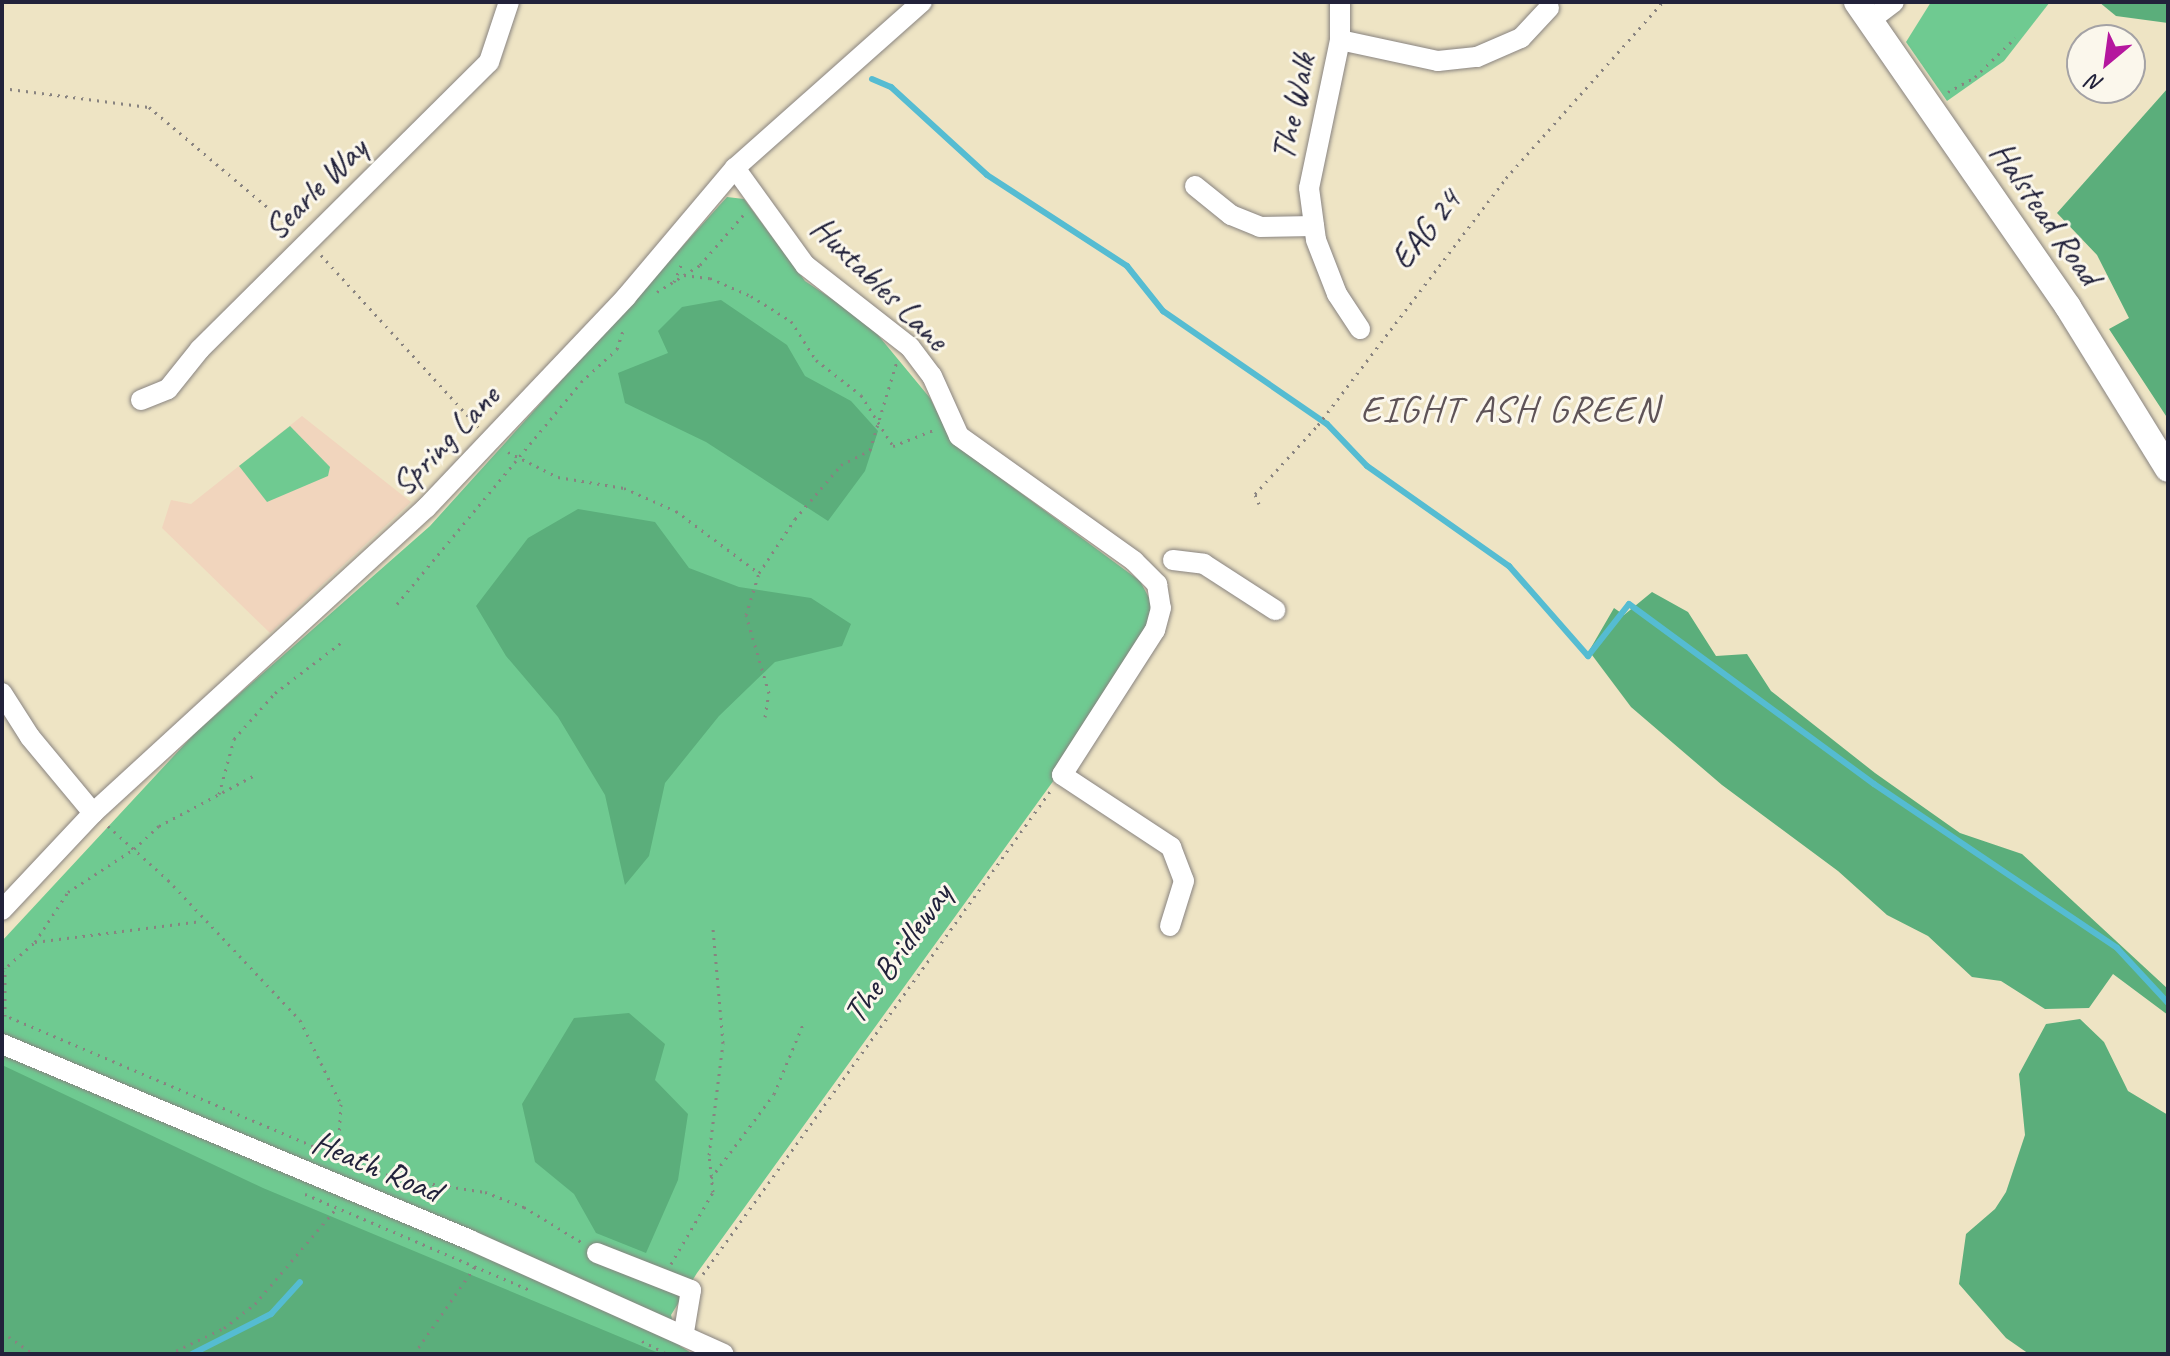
<!DOCTYPE html>
<style>
body{margin:0}
#map{position:relative;width:2170px;height:1356px;overflow:hidden;background:#eee4c4;font-family:Caveat,sans-serif}
div>[style]{position:absolute}
.built>*{inset:0;background:#f1d5bd}
.green>*{inset:0;background:#6fca91}
.forest>*{inset:0;background:#5bae7b}
.stream>*{height:6px;margin:-3px;padding:0 3px;transform-origin:3px;border-radius:3px;background:#55bcd2}
.path>*{height:3px;margin-top:-1.5px;transform-origin:0;background:repeating-linear-gradient(90deg,#888380 0 2px,transparent 0 8px)}
.roads{filter:drop-shadow(0 0 2px #888380) drop-shadow(0 0 2px #888380)}
.minor>*{height:20px;margin:-10px;padding:0 10px;transform-origin:10px;border-radius:10px;background:#fff}
.major>*{height:26px;margin:-13px;padding:0 13px;transform-origin:13px;border-radius:13px;background:#fff}
span{translate:-50% -50%;white-space:nowrap;text-align:center;line-height:1.15;-webkit-text-stroke:6px #fbf7ec;paint-order:stroke}
.street-label{font-size:34px;color:#22223b}
.quarter-label{font-size:38px;color:#5e5357;letter-spacing:2px}
.frame{position:absolute;inset:0;border:4px solid #22223b;pointer-events:none}
.north{position:absolute;left:2066px;top:24px;width:80px;height:80px;box-sizing:border-box;background:#fbf7ec;border:2px solid #a4a2a5;border-radius:50%;rotate:209deg;font-size:22px;font-weight:700;line-height:32px;text-align:center;color:#22223b}
.north::after{content:'';display:block;margin:auto;width:28px;height:36px;background:#b5179e;clip-path:polygon(50% 0,100% 100%,50% 72%,0 100%)}
</style>
<div id="map">
<div class="built">
<i style="clip-path:polygon(302px 416px,411px 502px,270px 633px,162px 528px,171px 500px,191px 504px)"></i>
</div>
<div class="green">
<i style="clip-path:polygon(1931px 2px,2050px 2px,2004px 61px,1947px 101px,1906px 42px)"></i>
<i style="clip-path:polygon(727px 197px,744px 199px,805px 281px,868px 323px,930px 398px,953px 443px,1140px 581px,1155px 609px,1150px 628px,1067px 762px,697px 1273px,671px 1315px,680px 1346px,693px 1354px,2px 1354px,2px 941px,196px 732px,430px 526px)"></i>
<i style="clip-path:polygon(290px 426px,330px 467px,328px 476px,267px 502px,239px 466px)"></i>
</div>
<div class="forest">
<i style="clip-path:polygon(2099px 2px,2168px 2px,2168px 23px,2116px 16px)"></i>
<i style="clip-path:polygon(2168px 88px,2168px 419px,2109px 329px,2129px 318px,2097px 255px,2057px 213px)"></i>
<i style="clip-path:polygon(721px 300px,787px 345px,805px 376px,851px 401px,878px 431px,865px 471px,828px 521px,706px 442px,625px 403px,618px 373px,668px 353px,658px 331px,682px 307px)"></i>
<i style="clip-path:polygon(578px 509px,655px 522px,689px 568px,739px 587px,811px 598px,851px 624px,842px 646px,775px 662px,719px 716px,665px 783px,649px 856px,625px 885px,605px 795px,558px 717px,506px 656px,476px 606px,528px 538px)"></i>
<i style="clip-path:polygon(1652px 592px,1688px 612px,1716px 656px,1747px 654px,1771px 691px,1875px 773px,1960px 833px,2022px 854px,2168px 989px,2168px 1015px,2113px 974px,2089px 1008px,2045px 1009px,2001px 981px,1972px 977px,1928px 936px,1887px 915px,1838px 871px,1722px 785px,1631px 707px,1589px 651px,1614px 608px,1624px 615px)"></i>
<i style="clip-path:polygon(629px 1013px,665px 1044px,655px 1080px,688px 1114px,678px 1180px,646px 1253px,596px 1233px,574px 1194px,535px 1162px,522px 1104px,574px 1018px)"></i>
<i style="clip-path:polygon(2080px 1019px,2104px 1042px,2128px 1091px,2168px 1115px,2168px 1354px,2029px 1354px,2006px 1338px,1959px 1284px,1966px 1234px,1995px 1209px,2006px 1192px,2025px 1135px,2019px 1074px,2046px 1024px)"></i>
<i style="clip-path:polygon(2px 1065px,263px 1188px,661px 1354px,2px 1354px)"></i>
</div>
<div class="stream">
<i style="left:872px;top:79px;width:21px;rotate:23deg"></i>
<i style="left:891px;top:87px;width:130px;rotate:42.5deg"></i>
<i style="left:987px;top:175px;width:167px;rotate:33deg"></i>
<i style="left:1127px;top:266px;width:58px;rotate:51.3deg"></i>
<i style="left:1163px;top:311px;width:199px;rotate:34.6deg"></i>
<i style="left:1327px;top:424px;width:58px;rotate:46.4deg"></i>
<i style="left:1367px;top:466px;width:174px;rotate:35.2deg"></i>
<i style="left:1509px;top:566px;width:120px;rotate:48.7deg"></i>
<i style="left:1588px;top:656px;width:66px;rotate:-51.7deg"></i>
<i style="left:1629px;top:604px;width:304px;rotate:36.3deg"></i>
<i style="left:1874px;top:784px;width:293px;rotate:34deg"></i>
<i style="left:2117px;top:948px;width:75px;rotate:47.2deg"></i>
<i style="left:192px;top:1354px;width:89px;rotate:-26.9deg"></i>
<i style="left:271px;top:1314px;width:43px;rotate:-47.8deg"></i>
</div>
<div class="path">
<i style="left:2px;top:88px;width:148px;rotate:7.4deg"></i>
<i style="left:149px;top:107px;width:187px;rotate:40.2deg"></i>
<i style="left:1948px;top:92px;width:31px;rotate:-29deg"></i>
<i style="left:1975px;top:77px;width:56px;rotate:-44.3deg"></i>
<i style="left:321px;top:255px;width:233px;rotate:47.6deg"></i>
<i style="left:684px;top:275px;width:26px;rotate:7deg"></i>
<i style="left:710px;top:278px;width:45px;rotate:23.7deg"></i>
<i style="left:751px;top:296px;width:47px;rotate:32deg"></i>
<i style="left:791px;top:321px;width:46px;rotate:57.3deg"></i>
<i style="left:816px;top:360px;width:57px;rotate:37.9deg"></i>
<i style="left:861px;top:395px;width:60px;rotate:57.9deg"></i>
<i style="left:893px;top:446px;width:46px;rotate:-21.6deg"></i>
<i style="left:674px;top:282px;width:21px;rotate:-67deg"></i>
<i style="left:657px;top:292px;width:51px;rotate:-32.1deg"></i>
<i style="left:700px;top:265px;width:69px;rotate:-49.1deg"></i>
<i style="left:508px;top:452px;width:56px;rotate:26.6deg"></i>
<i style="left:558px;top:477px;width:67px;rotate:9.5deg"></i>
<i style="left:624px;top:488px;width:57px;rotate:23.9deg"></i>
<i style="left:676px;top:511px;width:104px;rotate:36.8deg"></i>
<i style="left:1259px;top:504px;width:11px;rotate:-112deg"></i>
<i style="left:1255px;top:494px;width:93px;rotate:-47.6deg"></i>
<i style="left:1318px;top:425px;width:310px;rotate:-52.7deg"></i>
<i style="left:1506px;top:178px;width:236px;rotate:-48.3deg"></i>
<i style="left:397px;top:604px;width:288px;rotate:-50.3deg"></i>
<i style="left:581px;top:382px;width:49px;rotate:-42.5deg"></i>
<i style="left:617px;top:349px;width:19px;rotate:-72deg"></i>
<i style="left:765px;top:717px;width:24px;rotate:-81deg"></i>
<i style="left:769px;top:693px;width:81px;rotate:-106.4deg"></i>
<i style="left:746px;top:615px;width:44px;rotate:-72.8deg"></i>
<i style="left:759px;top:573px;width:65px;rotate:-56.3deg"></i>
<i style="left:795px;top:519px;width:71px;rotate:-49.6deg"></i>
<i style="left:841px;top:465px;width:33px;rotate:-27deg"></i>
<i style="left:870px;top:450px;width:93px;rotate:-73.1deg"></i>
<i style="left:219px;top:794px;width:57px;rotate:-74.7deg"></i>
<i style="left:234px;top:739px;width:62px;rotate:-48.3deg"></i>
<i style="left:275px;top:693px;width:84px;rotate:-37.3deg"></i>
<i style="left:108px;top:826px;width:81px;rotate:42deg"></i>
<i style="left:168px;top:880px;width:192px;rotate:46.7deg"></i>
<i style="left:300px;top:1020px;width:93px;rotate:64deg"></i>
<i style="left:341px;top:1104px;width:62px;rotate:93.7deg"></i>
<i style="left:35px;top:942px;width:168px;rotate:-7.2deg"></i>
<i style="left:2px;top:971px;width:44px;rotate:-41.3deg"></i>
<i style="left:35px;top:942px;width:60px;rotate:-56.6deg"></i>
<i style="left:68px;top:892px;width:79px;rotate:-33.1deg"></i>
<i style="left:134px;top:849px;width:34px;rotate:-43deg"></i>
<i style="left:159px;top:826px;width:109px;rotate:-28deg"></i>
<i style="left:2px;top:1014px;width:392px;rotate:23deg"></i>
<i style="left:363px;top:1167px;width:40px;rotate:18deg"></i>
<i style="left:401px;top:1179px;width:85px;rotate:8.8deg"></i>
<i style="left:485px;top:1192px;width:42px;rotate:21deg"></i>
<i style="left:524px;top:1207px;width:69px;rotate:31.4deg"></i>
<i style="left:5px;top:1016px;width:48px;rotate:-90deg"></i>
<i style="left:711px;top:1178px;width:105px;rotate:-53.1deg"></i>
<i style="left:774px;top:1094px;width:78px;rotate:-67.4deg"></i>
<i style="left:305px;top:1194px;width:245px;rotate:23.1deg"></i>
<i style="left:671px;top:1264px;width:83px;rotate:-59.7deg"></i>
<i style="left:713px;top:1192px;width:37px;rotate:-96deg"></i>
<i style="left:709px;top:1155px;width:113px;rotate:-82.9deg"></i>
<i style="left:723px;top:1043px;width:114px;rotate:-95deg"></i>
<i style="left:703px;top:1274px;width:596px;rotate:-54.28deg"></i>
<i style="left:2px;top:1332px;width:38px;rotate:35deg"></i>
<i style="left:642px;top:1341px;width:28px;rotate:27deg"></i>
<i style="left:169px;top:1354px;width:61px;rotate:-25.3deg"></i>
<i style="left:224px;top:1328px;width:39px;rotate:-38deg"></i>
<i style="left:255px;top:1304px;width:123px;rotate:-49.6deg"></i>
<i style="left:414px;top:1354px;width:108px;rotate:-55.1deg"></i>
</div>
<div class="roads">
<div class="minor">
<i style="left:1340px;top:2px;width:38px;rotate:90deg"></i>
<i style="left:1340px;top:40px;width:151px;rotate:101.8deg"></i>
<i style="left:1309px;top:188px;width:52px;rotate:82.3deg"></i>
<i style="left:1316px;top:240px;width:58px;rotate:68.7deg"></i>
<i style="left:1337px;top:294px;width:42px;rotate:56.7deg"></i>
<i style="left:1869px;top:21px;width:31px;rotate:-37deg"></i>
<i style="left:1340px;top:40px;width:100px;rotate:12.1deg"></i>
<i style="left:1438px;top:61px;width:39px;rotate:-6deg"></i>
<i style="left:1477px;top:57px;width:48px;rotate:-23.4deg"></i>
<i style="left:1521px;top:38px;width:41px;rotate:-47deg"></i>
<i style="left:735px;top:168px;width:120px;rotate:54.2deg"></i>
<i style="left:805px;top:265px;width:133px;rotate:38deg"></i>
<i style="left:910px;top:347px;width:36px;rotate:53deg"></i>
<i style="left:932px;top:376px;width:66px;rotate:65.8deg"></i>
<i style="left:959px;top:436px;width:215px;rotate:35.5deg"></i>
<i style="left:1134px;top:561px;width:33px;rotate:45deg"></i>
<i style="left:1157px;top:584px;width:24px;rotate:81deg"></i>
<i style="left:1161px;top:608px;width:23px;rotate:105deg"></i>
<i style="left:1155px;top:630px;width:172px;rotate:122.7deg"></i>
<i style="left:1062px;top:775px;width:131px;rotate:33.4deg"></i>
<i style="left:1171px;top:847px;width:36px;rotate:69deg"></i>
<i style="left:1184px;top:881px;width:47px;rotate:107.3deg"></i>
<i style="left:1195px;top:186px;width:46px;rotate:38.9deg"></i>
<i style="left:1231px;top:215px;width:31px;rotate:22deg"></i>
<i style="left:1260px;top:227px;width:54px;rotate:-1.1deg"></i>
<i style="left:141px;top:400px;width:29px;rotate:-22deg"></i>
<i style="left:168px;top:389px;width:51px;rotate:-51.3deg"></i>
<i style="left:200px;top:349px;width:407px;rotate:-44.8deg"></i>
<i style="left:489px;top:62px;width:63px;rotate:-71.6deg"></i>
<i style="left:1173px;top:560px;width:31px;rotate:7deg"></i>
<i style="left:1204px;top:564px;width:85px;rotate:32.9deg"></i>
<i style="left:2px;top:693px;width:52px;rotate:57.5deg"></i>
<i style="left:30px;top:737px;width:99px;rotate:50.3deg"></i>
<i style="left:2px;top:910px;width:133px;rotate:-46.8deg"></i>
<i style="left:93px;top:813px;width:452px;rotate:-42.5deg"></i>
<i style="left:426px;top:508px;width:291px;rotate:-46.5deg"></i>
<i style="left:626px;top:297px;width:169px;rotate:-49.8deg"></i>
<i style="left:735px;top:168px;width:250px;rotate:-41.6deg"></i>
<i style="left:2px;top:1044px;width:507px;rotate:22.72deg"></i>
<i style="left:470px;top:1240px;width:278px;rotate:24.2deg"></i>
<i style="left:597px;top:1253px;width:101px;rotate:21.5deg"></i>
<i style="left:691px;top:1290px;width:43px;rotate:99.5deg"></i>
</div>
<div class="major">
<i style="left:1857px;top:2px;width:371px;rotate:55.3deg"></i>
<i style="left:2068px;top:307px;width:190px;rotate:58.3deg"></i>
</div>
</div>
<div class="street-label">
<span style="left:1293px;top:107px;rotate:-78deg">The Walk</span>
<span style="left:315px;top:188px;rotate:-45deg">Searle Way</span>
<span style="left:2046px;top:213px;rotate:55deg">Halstead Road</span>
<span style="left:1425px;top:229px;rotate:-52deg">EAG 24</span>
<span style="left:880px;top:283px;rotate:44deg">Huxtables Lane</span>
<span style="left:445px;top:440px;rotate:-46deg">Spring Lane</span>
<span style="left:897px;top:953px;rotate:-55deg">The Bridleway</span>
<span style="left:377px;top:1166px;rotate:23deg">Heath Road</span>
</div>
<div class="quarter-label">
<span style="left:1510px;top:409px">EIGHT ASH GREEN</span>
</div>
<div class="frame"></div>
<div class="north">N</div>
</div>
